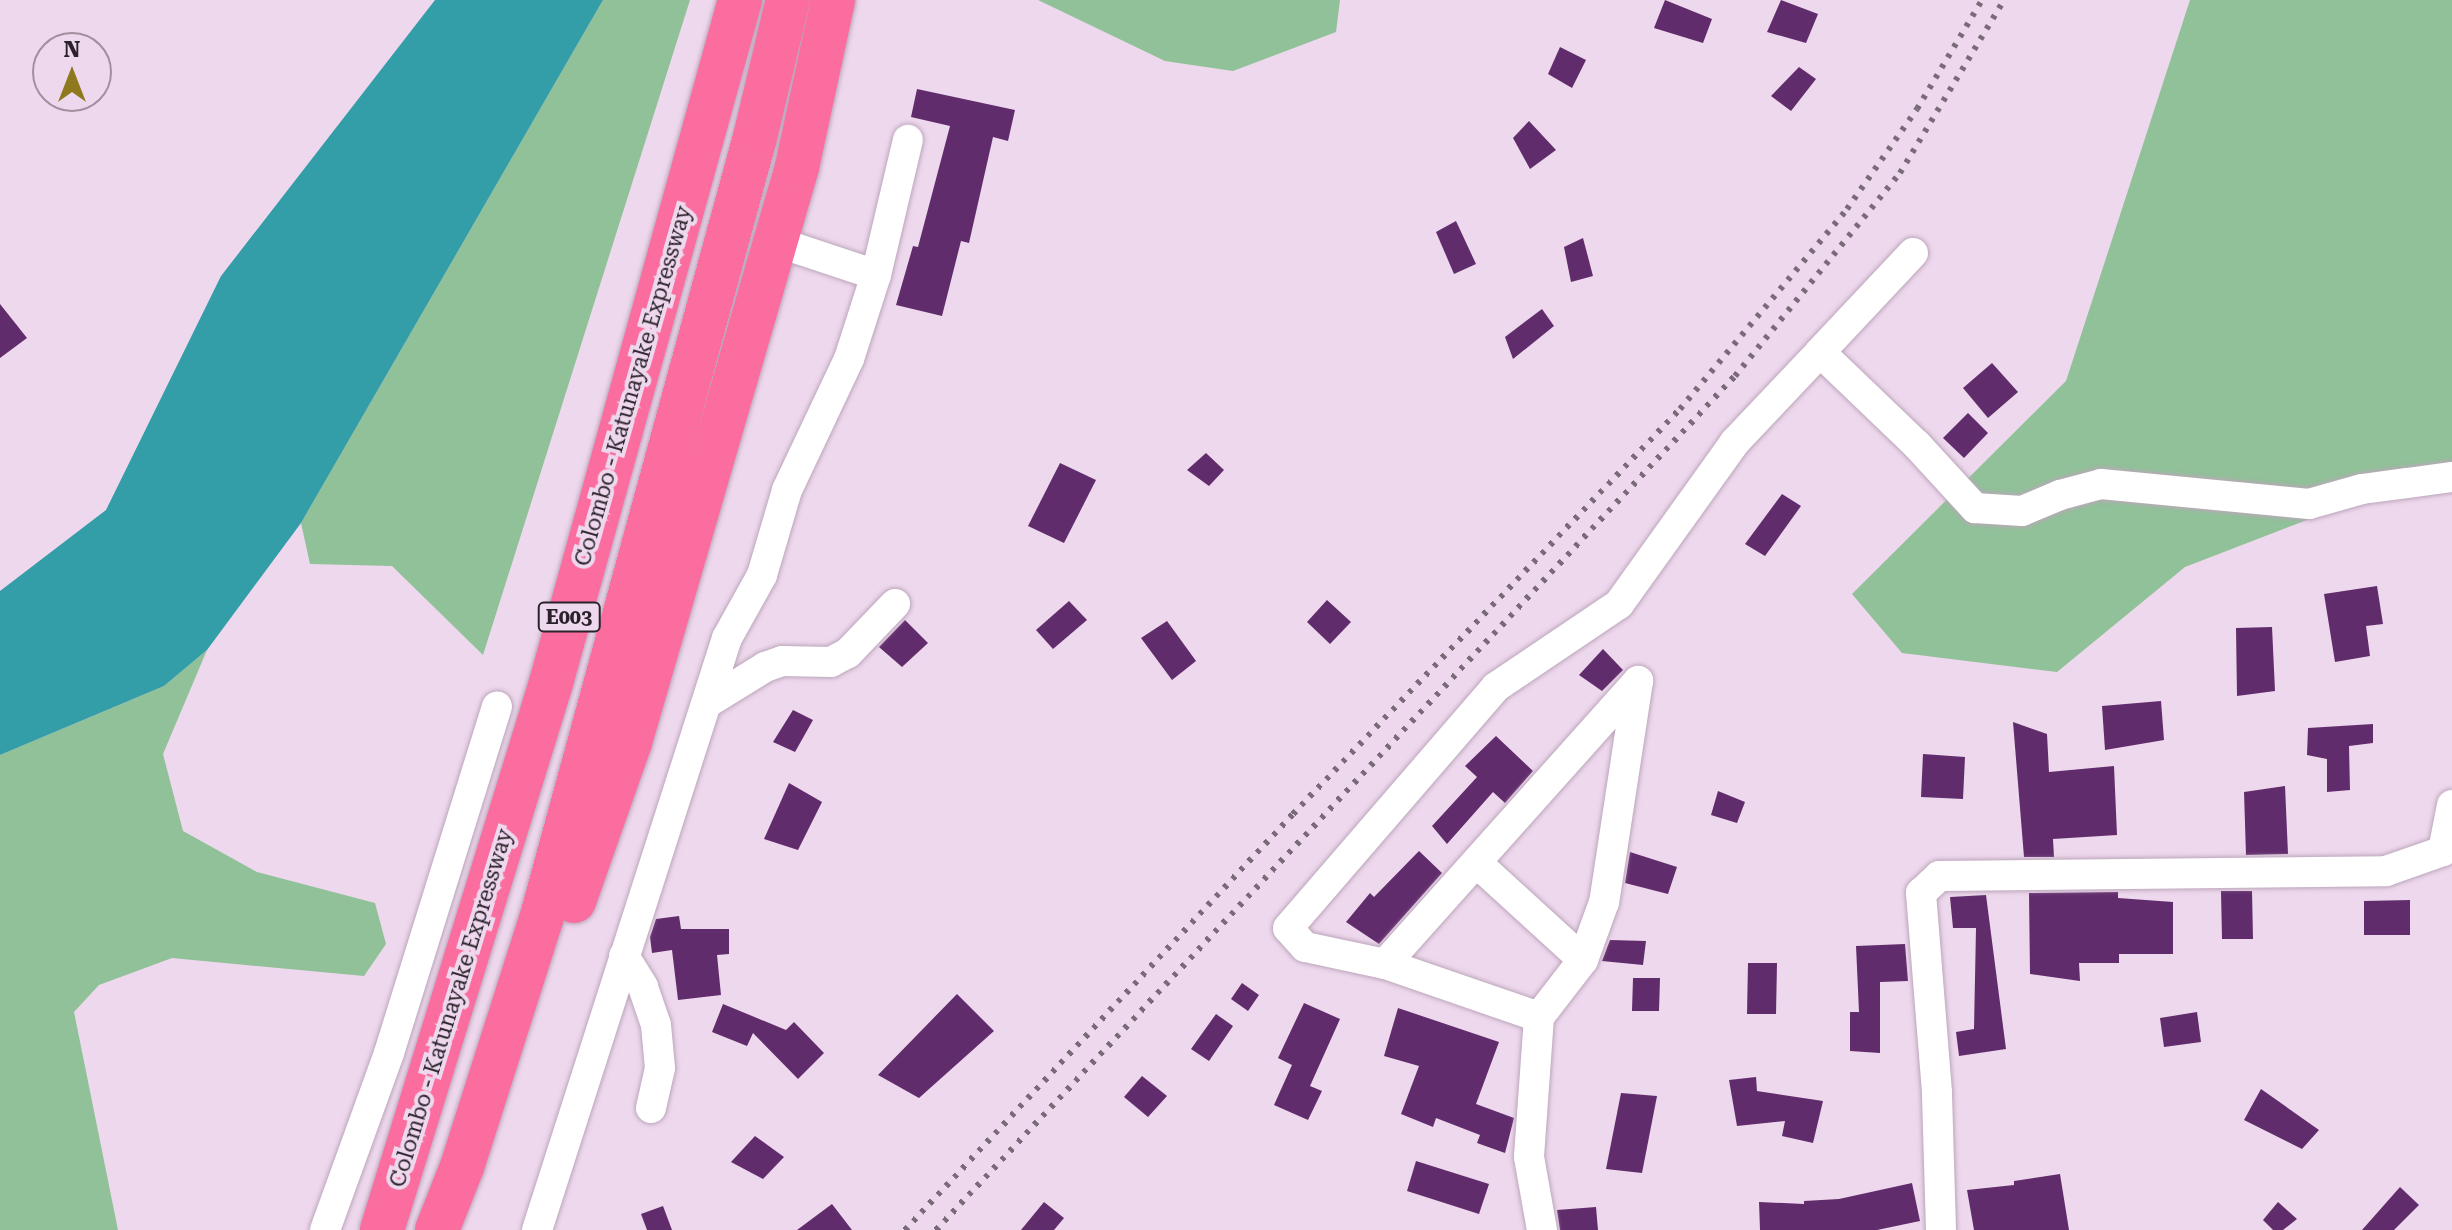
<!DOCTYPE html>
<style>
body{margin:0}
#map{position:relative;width:2452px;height:1230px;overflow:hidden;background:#eed8ed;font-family:"Roboto Serif",serif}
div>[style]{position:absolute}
.green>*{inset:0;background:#90c198}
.water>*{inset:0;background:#339da8}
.building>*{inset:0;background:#612c6c}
.roads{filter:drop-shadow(0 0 2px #bca6bb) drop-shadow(0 0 2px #bca6bb)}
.minor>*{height:30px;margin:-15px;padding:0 15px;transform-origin:15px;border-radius:15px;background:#fff}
.motorway>*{height:44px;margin:-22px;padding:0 22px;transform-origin:22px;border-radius:22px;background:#fa6d9e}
.rail>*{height:6px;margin-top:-3px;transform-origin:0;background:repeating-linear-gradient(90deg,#786a77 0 4px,transparent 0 12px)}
span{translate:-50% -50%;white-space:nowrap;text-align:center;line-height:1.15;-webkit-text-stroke:8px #eed8ed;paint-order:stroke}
.shield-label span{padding:2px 6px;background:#eed8ed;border:2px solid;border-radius:6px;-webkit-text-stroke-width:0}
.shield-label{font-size:20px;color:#2a222a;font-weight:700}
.street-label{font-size:22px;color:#2a222a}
.north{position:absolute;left:32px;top:32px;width:80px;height:80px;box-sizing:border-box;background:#eed8ed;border:2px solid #a08f9f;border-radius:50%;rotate:0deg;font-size:22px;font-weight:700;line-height:32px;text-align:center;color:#2a222a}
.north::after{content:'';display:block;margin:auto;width:28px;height:36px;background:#8e791f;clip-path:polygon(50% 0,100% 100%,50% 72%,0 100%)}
</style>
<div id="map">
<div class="green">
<i style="clip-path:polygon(603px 0,690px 0,483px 655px,392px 566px,310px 564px,301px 523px)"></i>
<i style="clip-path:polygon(1038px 0,1340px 0,1336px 32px,1233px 71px,1165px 61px)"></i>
<i style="clip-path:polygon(2190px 0,2452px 0,2452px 484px,2385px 490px,2185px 567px,2057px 672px,1902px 653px,1852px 594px,2066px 381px)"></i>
<i style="clip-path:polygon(207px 650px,163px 754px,183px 831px,257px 872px,375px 903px,386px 944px,364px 976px,172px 958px,99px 985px,74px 1012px,118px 1230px,0 1230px,0 755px,164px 686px)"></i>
</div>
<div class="water">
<i style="clip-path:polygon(435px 0,603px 0,301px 523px,207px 650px,164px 686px,0 755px,0 591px,106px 510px,221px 276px)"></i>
</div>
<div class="building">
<i style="clip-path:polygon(1665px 0,1712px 19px,1703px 43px,1654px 28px)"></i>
<i style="clip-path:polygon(1781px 0,1818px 14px,1806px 43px,1767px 32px)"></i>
<i style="clip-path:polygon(1560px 47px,1586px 60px,1572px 88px,1548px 74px)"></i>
<i style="clip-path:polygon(1799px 67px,1816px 79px,1791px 111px,1771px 96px)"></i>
<i style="clip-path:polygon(917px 89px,1015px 110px,1008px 141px,993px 137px,969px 243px,961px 241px,942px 316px,896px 305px,913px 246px,918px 247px,950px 126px,911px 117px)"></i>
<i style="clip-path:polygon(1529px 121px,1556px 150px,1530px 169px,1513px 138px)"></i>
<i style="clip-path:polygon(1456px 221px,1476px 264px,1454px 274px,1436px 232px)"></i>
<i style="clip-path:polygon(1583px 238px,1593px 276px,1571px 282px,1564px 247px)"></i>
<i style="clip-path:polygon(0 304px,27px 338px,0 358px)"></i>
<i style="clip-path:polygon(1542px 309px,1554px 326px,1513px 359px,1505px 337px)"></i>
<i style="clip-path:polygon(1992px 363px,2018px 392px,1988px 418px,1963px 388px)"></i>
<i style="clip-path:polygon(1968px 413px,1988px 433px,1964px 458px,1943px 438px)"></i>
<i style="clip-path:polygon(1206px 453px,1224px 470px,1209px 486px,1187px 470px)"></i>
<i style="clip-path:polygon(1060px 463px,1096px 480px,1064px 543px,1028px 526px)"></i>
<i style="clip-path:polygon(1782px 494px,1801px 506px,1765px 556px,1745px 544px)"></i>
<i style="clip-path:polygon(2377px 586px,2383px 624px,2366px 626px,2370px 656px,2335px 662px,2324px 594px)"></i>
<i style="clip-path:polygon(1327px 600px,1351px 622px,1330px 644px,1307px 622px)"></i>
<i style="clip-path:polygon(1069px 601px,1087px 620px,1053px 649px,1036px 630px)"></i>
<i style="clip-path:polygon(905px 620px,928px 643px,902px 667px,879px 647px)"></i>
<i style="clip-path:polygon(1167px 621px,1196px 661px,1172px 680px,1141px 638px)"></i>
<i style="clip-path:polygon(2272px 627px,2275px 691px,2237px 696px,2236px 628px)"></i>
<i style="clip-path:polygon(1603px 649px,1623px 670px,1602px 691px,1579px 675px)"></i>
<i style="clip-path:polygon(2161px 701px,2164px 740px,2105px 750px,2102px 706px)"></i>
<i style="clip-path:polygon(793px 710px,813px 720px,795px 752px,773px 742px)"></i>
<i style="clip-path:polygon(2013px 722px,2047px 734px,2049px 772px,2114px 766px,2117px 835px,2053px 839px,2054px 857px,2024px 857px)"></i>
<i style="clip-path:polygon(2373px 724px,2373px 743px,2349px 746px,2350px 790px,2327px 792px,2327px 759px,2307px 755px,2308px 728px)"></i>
<i style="clip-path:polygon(1496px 736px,1533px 771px,1505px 803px,1493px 792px,1447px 844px,1432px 826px,1477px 777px,1465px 766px)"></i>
<i style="clip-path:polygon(1923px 754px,1965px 757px,1963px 799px,1921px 797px)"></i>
<i style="clip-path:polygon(789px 783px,822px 802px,798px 850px,764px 839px)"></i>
<i style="clip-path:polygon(2285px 786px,2288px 854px,2246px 855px,2244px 792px)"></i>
<i style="clip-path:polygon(1718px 791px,1745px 802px,1737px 823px,1711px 815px)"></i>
<i style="clip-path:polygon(1419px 851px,1442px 873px,1379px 944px,1346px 922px,1370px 893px,1374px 897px)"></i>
<i style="clip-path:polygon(1630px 852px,1677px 867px,1668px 894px,1625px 883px)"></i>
<i style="clip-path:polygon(2221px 891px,2252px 891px,2253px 939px,2222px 939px)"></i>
<i style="clip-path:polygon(2118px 892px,2118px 898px,2173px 902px,2173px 954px,2119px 954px,2119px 963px,2079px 963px,2080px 981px,2030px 974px,2029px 893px)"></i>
<i style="clip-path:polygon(1986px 895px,2006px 1049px,1959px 1056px,1956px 1032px,1974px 1029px,1976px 928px,1953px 928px,1950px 897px)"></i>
<i style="clip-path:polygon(2410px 900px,2410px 935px,2364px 935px,2364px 901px)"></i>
<i style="clip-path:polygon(679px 916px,681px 929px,729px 929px,729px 954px,717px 955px,721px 995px,678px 1000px,672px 950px,652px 953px,650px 937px,656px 919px)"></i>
<i style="clip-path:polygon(1610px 940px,1646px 941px,1643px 965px,1602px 961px)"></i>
<i style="clip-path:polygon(1905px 944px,1908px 981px,1880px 982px,1880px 1053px,1850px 1051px,1850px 1012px,1859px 1012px,1856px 946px)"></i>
<i style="clip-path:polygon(1748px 963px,1777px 963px,1776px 1014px,1747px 1014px)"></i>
<i style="clip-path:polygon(1633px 978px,1660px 978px,1659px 1011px,1632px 1011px)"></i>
<i style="clip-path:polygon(1242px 983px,1259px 995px,1248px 1011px,1231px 999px)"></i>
<i style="clip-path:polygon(957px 994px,994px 1031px,919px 1098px,878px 1075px)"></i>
<i style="clip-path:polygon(1304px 1003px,1340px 1019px,1310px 1086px,1322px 1091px,1308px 1120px,1274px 1105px,1292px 1065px,1278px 1058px)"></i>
<i style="clip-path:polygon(723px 1004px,786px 1030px,794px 1022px,824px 1053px,798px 1079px,753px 1033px,747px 1046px,712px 1032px)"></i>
<i style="clip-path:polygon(1398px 1008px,1499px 1042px,1476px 1104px,1514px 1118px,1505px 1153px,1477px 1143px,1480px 1135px,1436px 1118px,1433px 1127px,1401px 1114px,1419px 1066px,1384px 1056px)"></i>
<i style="clip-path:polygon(2197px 1012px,2201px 1042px,2164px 1047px,2160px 1018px)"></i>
<i style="clip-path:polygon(1216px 1014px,1233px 1026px,1209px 1061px,1191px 1049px)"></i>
<i style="clip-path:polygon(1142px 1076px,1167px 1096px,1148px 1117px,1124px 1097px)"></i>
<i style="clip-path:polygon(1756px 1077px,1757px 1091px,1823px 1101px,1813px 1143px,1782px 1136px,1785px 1121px,1737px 1126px,1729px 1080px)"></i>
<i style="clip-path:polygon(2261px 1089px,2319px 1130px,2302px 1149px,2244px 1120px)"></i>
<i style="clip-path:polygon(1621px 1093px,1657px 1096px,1642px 1173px,1606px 1169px)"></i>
<i style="clip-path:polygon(755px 1136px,784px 1157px,763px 1179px,731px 1162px)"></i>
<i style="clip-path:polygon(1416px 1161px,1489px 1184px,1479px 1214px,1407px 1191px)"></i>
<i style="clip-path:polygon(2060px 1174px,2069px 1230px,1974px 1230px,1967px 1190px,2014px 1185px,2014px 1181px)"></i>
<i style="clip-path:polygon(1912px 1183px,1920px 1221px,1877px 1230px,1760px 1230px,1759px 1202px,1804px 1204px,1804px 1201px,1839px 1199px)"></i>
<i style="clip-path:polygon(2400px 1187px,2419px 1205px,2394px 1230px,2362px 1230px)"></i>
<i style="clip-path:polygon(1044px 1202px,1064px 1218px,1054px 1230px,1021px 1230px)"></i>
<i style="clip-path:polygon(2278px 1202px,2297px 1219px,2283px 1230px,2273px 1230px,2263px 1220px)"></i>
<i style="clip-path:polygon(832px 1204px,852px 1230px,797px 1230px)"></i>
<i style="clip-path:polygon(663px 1206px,672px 1230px,647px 1230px,641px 1214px)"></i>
<i style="clip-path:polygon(1596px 1207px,1598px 1230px,1560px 1230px,1557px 1210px)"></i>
</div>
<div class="roads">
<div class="minor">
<i style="left:795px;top:248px;width:85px;rotate:18.4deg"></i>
<i style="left:1913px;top:253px;width:136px;rotate:133.2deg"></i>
<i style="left:1820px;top:352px;width:134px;rotate:43.8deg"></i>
<i style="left:1917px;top:445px;width:86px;rotate:47.4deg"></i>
<i style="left:1975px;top:508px;width:47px;rotate:3.7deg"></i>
<i style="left:2022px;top:511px;width:41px;rotate:-22.8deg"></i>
<i style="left:2060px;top:495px;width:42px;rotate:-15deg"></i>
<i style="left:2101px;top:484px;width:209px;rotate:5.5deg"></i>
<i style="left:2309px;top:504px;width:55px;rotate:-15.8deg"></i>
<i style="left:2362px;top:489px;width:91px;rotate:-7.6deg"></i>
<i style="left:707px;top:703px;width:68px;rotate:-31.8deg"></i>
<i style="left:765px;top:667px;width:18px;rotate:-19deg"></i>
<i style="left:782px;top:661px;width:49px;rotate:1.2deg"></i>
<i style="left:831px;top:662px;width:19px;rotate:-28deg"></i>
<i style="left:848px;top:653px;width:68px;rotate:-46.2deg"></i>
<i style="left:1478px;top:864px;width:142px;rotate:42.4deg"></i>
<i style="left:624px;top:956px;width:36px;rotate:58deg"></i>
<i style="left:643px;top:987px;width:40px;rotate:71.1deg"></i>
<i style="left:656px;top:1025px;width:43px;rotate:84.7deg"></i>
<i style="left:660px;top:1068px;width:41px;rotate:102.7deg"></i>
<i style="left:1385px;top:964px;width:380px;rotate:-48.2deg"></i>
<i style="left:1638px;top:681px;width:224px;rotate:98.7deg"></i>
<i style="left:1604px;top:902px;width:62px;rotate:109.9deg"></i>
<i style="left:1583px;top:960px;width:72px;rotate:127.7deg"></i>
<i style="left:1539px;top:1017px;width:140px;rotate:94.1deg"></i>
<i style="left:1529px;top:1157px;width:74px;rotate:79.9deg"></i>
<i style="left:1539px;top:1017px;width:163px;rotate:-161deg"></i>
<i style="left:1385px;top:964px;width:82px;rotate:-168deg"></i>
<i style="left:1305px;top:947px;width:25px;rotate:-132deg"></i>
<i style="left:1288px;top:928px;width:318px;rotate:-49.2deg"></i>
<i style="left:1496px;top:687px;width:148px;rotate:-34deg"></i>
<i style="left:1619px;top:604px;width:199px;rotate:-54.4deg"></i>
<i style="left:1735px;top:442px;width:124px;rotate:-46.6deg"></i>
<i style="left:325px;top:1230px;width:188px;rotate:-70.1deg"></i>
<i style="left:389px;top:1053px;width:363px;rotate:-72.7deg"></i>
<i style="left:537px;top:1230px;width:622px;rotate:-72.21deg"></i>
<i style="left:727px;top:638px;width:72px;rotate:-60.9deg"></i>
<i style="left:762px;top:575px;width:89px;rotate:-73.6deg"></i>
<i style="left:787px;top:490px;width:145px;rotate:-64.7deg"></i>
<i style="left:849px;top:359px;width:88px;rotate:-72.2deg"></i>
<i style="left:876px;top:275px;width:139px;rotate:-76.7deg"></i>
<i style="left:1941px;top:1230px;width:138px;rotate:-91.7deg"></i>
<i style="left:1937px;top:1092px;width:200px;rotate:-94.6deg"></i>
<i style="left:1921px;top:893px;width:25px;rotate:-43deg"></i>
<i style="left:1939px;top:876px;width:447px;rotate:-0.6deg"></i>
<i style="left:2386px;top:871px;width:60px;rotate:-19.3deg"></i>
<i style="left:2443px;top:851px;width:47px;rotate:-78.9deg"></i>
</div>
<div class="motorway">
<i style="left:574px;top:901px;width:169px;rotate:-70.6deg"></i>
<i style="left:630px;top:742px;width:599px;rotate:-73.8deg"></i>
<i style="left:797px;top:167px;width:171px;rotate:-77.8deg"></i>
<i style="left:382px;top:1230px;width:573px;rotate:-72.83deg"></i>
<i style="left:551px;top:683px;width:709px;rotate:-74.53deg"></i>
<i style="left:437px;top:1230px;width:68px;rotate:-68.4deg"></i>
<i style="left:462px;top:1167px;width:259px;rotate:-72.3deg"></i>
<i style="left:541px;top:920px;width:812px;rotate:-74.71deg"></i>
<i style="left:755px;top:137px;width:141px;rotate:-76.5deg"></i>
</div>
</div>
<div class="rail">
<i style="left:905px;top:1230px;width:569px;rotate:-46.99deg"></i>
<i style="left:1293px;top:814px;width:560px;rotate:-46.3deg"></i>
<i style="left:1680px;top:409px;width:261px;rotate:-50.1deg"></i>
<i style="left:1847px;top:209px;width:122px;rotate:-55deg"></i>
<i style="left:1917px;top:109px;width:127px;rotate:-59.2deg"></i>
<i style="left:936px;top:1230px;width:1169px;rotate:-46.91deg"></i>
<i style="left:1735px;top:376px;width:262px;rotate:-50.9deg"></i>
<i style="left:1900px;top:173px;width:202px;rotate:-59deg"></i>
</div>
<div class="shield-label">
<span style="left:569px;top:617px">E003</span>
</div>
<div class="street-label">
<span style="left:633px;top:386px;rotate:-74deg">Colombo - Katunayake Expressway</span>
<span style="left:451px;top:1008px;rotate:-73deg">Colombo - Katunayake Expressway</span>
</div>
<div class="north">N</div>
</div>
